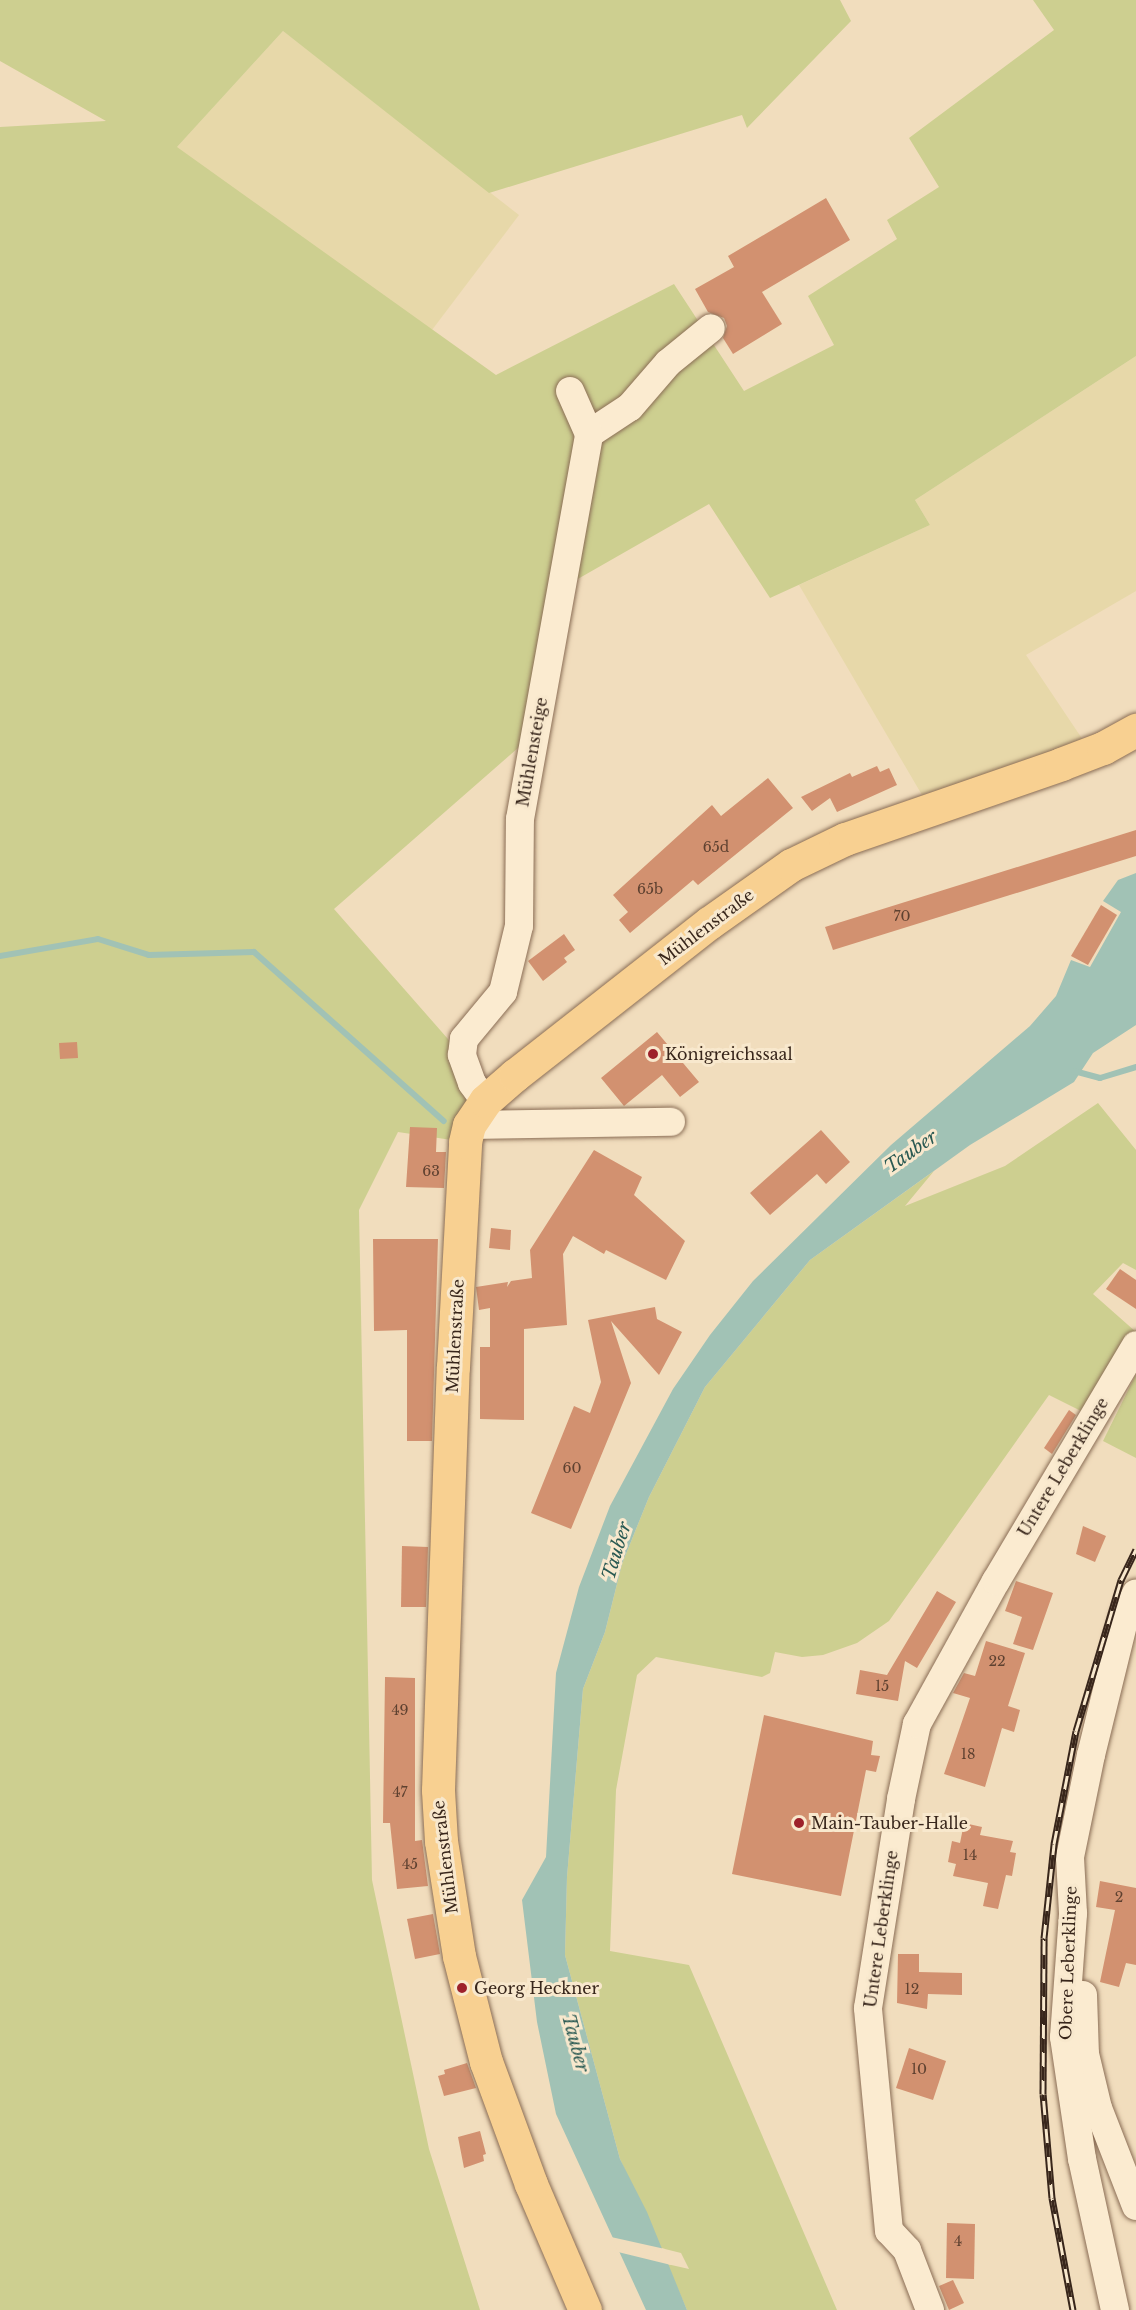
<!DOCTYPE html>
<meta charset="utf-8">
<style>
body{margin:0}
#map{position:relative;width:1136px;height:2310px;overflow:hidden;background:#f1ddbd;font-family:"Libre Baskerville",serif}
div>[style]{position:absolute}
.farmland>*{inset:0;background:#e7d8a9}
.green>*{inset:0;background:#cdcf90}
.water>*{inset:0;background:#a1c2b5}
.pier>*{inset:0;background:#f1ddbd}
.stream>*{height:6px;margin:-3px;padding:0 3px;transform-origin:3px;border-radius:3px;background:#a1c2b5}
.building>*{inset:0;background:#d29170}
.roads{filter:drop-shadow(0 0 2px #8a6d55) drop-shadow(0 0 2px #8a6d55)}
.minor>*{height:28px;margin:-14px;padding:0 14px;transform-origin:14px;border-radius:14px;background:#fbebd0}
.major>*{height:33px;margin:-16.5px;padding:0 16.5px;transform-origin:16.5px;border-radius:16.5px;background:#f8d091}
.rail>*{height:7px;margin-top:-3.5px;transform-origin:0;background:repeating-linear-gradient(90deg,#f8e8cd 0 14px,#38261b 0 28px);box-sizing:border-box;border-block:2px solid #38261b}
.dots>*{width:16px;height:16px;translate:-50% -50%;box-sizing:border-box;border:3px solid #f8e8cd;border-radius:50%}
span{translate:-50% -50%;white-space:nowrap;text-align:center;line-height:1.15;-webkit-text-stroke:6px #f8e8cd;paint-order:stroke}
.number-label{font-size:14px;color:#5e4130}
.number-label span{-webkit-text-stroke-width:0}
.street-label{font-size:16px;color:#38261b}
.poi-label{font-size:16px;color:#38261b}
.left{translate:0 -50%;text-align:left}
.water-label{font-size:18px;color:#295952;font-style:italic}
</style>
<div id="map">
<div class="farmland">
<i style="clip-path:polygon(283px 31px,519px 215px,432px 330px,176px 148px)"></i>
<i style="clip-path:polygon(1136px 356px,1136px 591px,1026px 655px,1085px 743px,922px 795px,799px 585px,930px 525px,915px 500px)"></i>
</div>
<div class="green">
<i style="clip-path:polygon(0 0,840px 0,851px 21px,747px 128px,742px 115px,489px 193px,283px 31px,177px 147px,496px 375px,674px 284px,744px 391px,834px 345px,808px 296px,897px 239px,887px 220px,939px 187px,909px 138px,1054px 30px,1033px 0,1136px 0,1136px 356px,915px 500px,930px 525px,770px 598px,709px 504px,548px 596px,526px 741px,334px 909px,462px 1055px,472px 1083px,465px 1142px,398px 1132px,359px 1210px,372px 1880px,429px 2149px,480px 2310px,0 2310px,0 127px,106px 121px,0 61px)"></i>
<i style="clip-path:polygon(1098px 1103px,1136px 1150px,1136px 1270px,1123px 1263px,1093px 1294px,1136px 1332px,1093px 1417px,1049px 1395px,889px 1621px,857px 1643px,823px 1655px,802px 1657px,775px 1652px,770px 1673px,762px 1677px,656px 1657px,637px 1675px,616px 1790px,610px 1951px,689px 1965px,837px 2310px,687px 2310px,667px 2264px,689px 2269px,681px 2253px,661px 2248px,620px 2159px,565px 1955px,567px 1877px,583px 1689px,605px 1632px,622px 1564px,649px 1497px,705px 1387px,810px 1260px,934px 1171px,905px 1206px,1005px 1166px)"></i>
<i style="clip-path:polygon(1136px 1374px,1136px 1458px,1103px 1441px)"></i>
</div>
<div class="water">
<i style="clip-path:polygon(1136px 873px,1136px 1025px,1093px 1053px,1074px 1082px,970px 1145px,810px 1260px,705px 1387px,649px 1497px,622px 1564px,605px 1632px,583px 1689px,567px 1877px,565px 1955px,620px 2159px,647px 2212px,687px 2310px,646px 2310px,556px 2114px,537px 2022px,522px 1900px,546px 1857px,556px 1673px,579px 1587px,610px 1506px,673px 1389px,710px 1335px,753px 1281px,891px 1145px,1030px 1026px,1056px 996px,1071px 960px,1090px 967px,1121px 912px,1103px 901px,1118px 880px)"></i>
</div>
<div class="pier">
<i style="clip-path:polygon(611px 2237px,665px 2249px,671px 2265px,618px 2252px)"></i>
</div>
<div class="stream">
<i style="left:0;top:956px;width:99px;rotate:-9.8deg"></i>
<i style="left:98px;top:939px;width:53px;rotate:17.4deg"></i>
<i style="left:149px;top:955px;width:105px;rotate:-1.6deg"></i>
<i style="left:254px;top:952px;width:254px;rotate:41.7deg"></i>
<i style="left:1074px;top:1071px;width:27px;rotate:15deg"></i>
<i style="left:1100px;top:1078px;width:38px;rotate:-17deg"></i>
</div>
<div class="building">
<i style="clip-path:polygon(826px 198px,850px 240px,762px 292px,782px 324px,733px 354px,723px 338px,727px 326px,724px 318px,708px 312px,695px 289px,734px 267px,728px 256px)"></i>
<i style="clip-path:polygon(877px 766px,880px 772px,889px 768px,897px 785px,837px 812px,830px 798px,812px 811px,801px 797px,850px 773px,852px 777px)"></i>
<i style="clip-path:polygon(768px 778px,793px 808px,698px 885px,693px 880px,630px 933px,619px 920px,628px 912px,613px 895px,712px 805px,721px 816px)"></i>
<i style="clip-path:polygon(1136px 830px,1136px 856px,833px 950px,825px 927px)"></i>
<i style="clip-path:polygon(1101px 905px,1117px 915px,1088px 965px,1071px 956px)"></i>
<i style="clip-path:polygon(564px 934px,575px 950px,564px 958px,567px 962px,543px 981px,528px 961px)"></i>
<i style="clip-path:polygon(657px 1032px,699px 1082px,680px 1097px,662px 1075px,624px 1106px,601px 1078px)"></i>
<i style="clip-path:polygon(77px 1042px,78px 1058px,60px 1059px,59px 1043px)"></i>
<i style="clip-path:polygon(410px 1127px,437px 1128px,436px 1152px,446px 1152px,444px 1188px,406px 1187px)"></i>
<i style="clip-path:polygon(821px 1130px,850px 1162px,826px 1184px,817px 1174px,770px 1215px,750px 1193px)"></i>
<i style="clip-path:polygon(594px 1150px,642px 1177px,634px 1195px,685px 1241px,666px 1280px,606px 1250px,604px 1254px,573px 1236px,563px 1254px,567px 1325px,524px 1329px,524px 1420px,480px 1419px,480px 1347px,490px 1347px,490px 1308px,479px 1310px,476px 1287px,508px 1282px,507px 1287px,511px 1281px,532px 1278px,530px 1250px)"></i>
<i style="clip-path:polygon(491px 1228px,511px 1230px,510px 1250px,489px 1248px)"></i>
<i style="clip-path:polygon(373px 1239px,438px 1239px,432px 1441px,407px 1441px,407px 1330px,374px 1331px)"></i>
<i style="clip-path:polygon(1120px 1269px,1136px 1280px,1136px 1309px,1106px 1289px)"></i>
<i style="clip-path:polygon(655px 1307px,657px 1319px,682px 1332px,659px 1375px,611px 1321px,631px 1383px,571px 1529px,531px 1513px,574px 1406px,590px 1413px,601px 1382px,588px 1320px)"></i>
<i style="clip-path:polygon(1069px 1410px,1076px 1415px,1052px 1454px,1044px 1448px)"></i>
<i style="clip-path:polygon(1083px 1526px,1106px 1536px,1095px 1562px,1076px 1554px)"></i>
<i style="clip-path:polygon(402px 1546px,428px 1547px,426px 1607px,401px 1607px)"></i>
<i style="clip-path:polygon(1016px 1581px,1053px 1593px,1033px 1650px,1013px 1644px,1022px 1617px,1005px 1611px)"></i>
<i style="clip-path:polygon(937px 1591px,956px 1602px,917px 1668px,905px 1661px,898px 1701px,856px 1694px,860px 1670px,887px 1675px)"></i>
<i style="clip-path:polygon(986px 1641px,1025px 1653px,1008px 1706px,1020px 1710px,1014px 1732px,1002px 1728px,985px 1787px,944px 1774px,970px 1698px,953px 1693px,964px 1673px,975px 1676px)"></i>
<i style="clip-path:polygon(385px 1677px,415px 1678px,415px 1841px,422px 1840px,428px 1886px,397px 1889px,390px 1823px,383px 1823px)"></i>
<i style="clip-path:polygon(764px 1715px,873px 1741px,871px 1755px,880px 1756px,876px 1772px,866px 1770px,841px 1896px,732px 1874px)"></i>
<i style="clip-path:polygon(964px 1823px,982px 1827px,980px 1835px,1013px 1841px,1010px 1852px,1016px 1853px,1012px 1876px,1006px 1875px,998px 1909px,983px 1906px,988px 1883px,953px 1876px,956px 1864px,948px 1862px,952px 1841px,960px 1843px)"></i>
<i style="clip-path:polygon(1100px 1881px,1136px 1888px,1136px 1965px,1126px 1963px,1119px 1987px,1100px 1982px,1115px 1910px,1096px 1907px)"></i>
<i style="clip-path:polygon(433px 1914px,440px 1954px,415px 1959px,407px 1919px)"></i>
<i style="clip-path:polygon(898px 1954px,919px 1954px,919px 1972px,962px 1973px,962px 1995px,928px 1994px,927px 2009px,897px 2003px)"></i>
<i style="clip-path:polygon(909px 2048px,946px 2061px,933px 2100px,896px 2088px)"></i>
<i style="clip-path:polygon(467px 2063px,476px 2088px,444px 2096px,438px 2076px,445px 2074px,444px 2070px)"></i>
<i style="clip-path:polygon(480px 2131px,486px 2154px,483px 2155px,484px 2161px,464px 2168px,458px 2137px)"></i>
<i style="clip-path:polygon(947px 2223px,975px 2224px,974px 2279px,946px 2278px)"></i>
<i style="clip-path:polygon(953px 2280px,964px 2303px,949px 2310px,939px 2286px)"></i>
</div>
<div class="roads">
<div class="minor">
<i style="left:589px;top:434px;width:49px;rotate:-33.4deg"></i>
<i style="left:630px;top:407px;width:58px;rotate:-49.2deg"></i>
<i style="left:668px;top:363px;width:55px;rotate:-39.1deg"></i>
<i style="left:485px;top:1101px;width:22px;rotate:-126deg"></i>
<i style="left:472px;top:1083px;width:30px;rotate:-110deg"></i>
<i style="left:462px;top:1055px;width:16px;rotate:-83deg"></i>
<i style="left:464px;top:1039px;width:61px;rotate:-50.3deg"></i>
<i style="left:503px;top:992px;width:68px;rotate:-76.4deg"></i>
<i style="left:519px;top:926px;width:107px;rotate:-89.5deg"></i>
<i style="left:520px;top:819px;width:391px;rotate:-79.8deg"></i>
<i style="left:589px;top:434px;width:47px;rotate:-113.8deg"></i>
<i style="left:469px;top:1125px;width:202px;rotate:-0.9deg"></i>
<i style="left:1083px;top:1995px;width:59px;rotate:88.1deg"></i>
<i style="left:1085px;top:2054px;width:56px;rotate:76.5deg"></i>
<i style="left:1098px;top:2108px;width:105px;rotate:68.8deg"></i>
<i style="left:930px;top:2310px;width:64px;rotate:-111deg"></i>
<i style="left:907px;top:2250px;width:26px;rotate:-133deg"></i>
<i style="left:889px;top:2231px;width:224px;rotate:-95.4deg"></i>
<i style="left:868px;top:2008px;width:212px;rotate:-81deg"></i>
<i style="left:901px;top:1799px;width:77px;rotate:-78deg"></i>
<i style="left:917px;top:1724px;width:163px;rotate:-61.1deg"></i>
<i style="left:996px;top:1581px;width:274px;rotate:-59.3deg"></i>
<i style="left:1115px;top:2310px;width:155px;rotate:-102.3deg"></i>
<i style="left:1082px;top:2159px;width:123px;rotate:-98.4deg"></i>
<i style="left:1064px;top:2037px;width:124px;rotate:-85.8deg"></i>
<i style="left:1073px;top:1913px;width:56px;rotate:-93.1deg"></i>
<i style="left:1070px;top:1857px;width:104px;rotate:-78.4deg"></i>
<i style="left:1091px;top:1755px;width:142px;rotate:-76.2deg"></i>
<i style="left:1125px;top:1617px;width:26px;rotate:-65deg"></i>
</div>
<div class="major">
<i style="left:585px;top:2310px;width:137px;rotate:-113.2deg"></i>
<i style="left:531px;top:2184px;width:130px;rotate:-110.2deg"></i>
<i style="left:486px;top:2062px;width:109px;rotate:-104.3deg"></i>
<i style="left:459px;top:1956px;width:116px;rotate:-98.9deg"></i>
<i style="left:441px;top:1841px;width:51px;rotate:-93.4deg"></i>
<i style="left:438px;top:1790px;width:423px;rotate:-88deg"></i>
<i style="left:453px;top:1367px;width:225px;rotate:-86.9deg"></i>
<i style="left:465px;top:1142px;width:17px;rotate:-77deg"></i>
<i style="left:469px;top:1125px;width:29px;rotate:-56deg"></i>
<i style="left:485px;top:1101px;width:40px;rotate:-41deg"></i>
<i style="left:515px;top:1075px;width:246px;rotate:-38.1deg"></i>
<i style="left:709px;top:923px;width:100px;rotate:-35.3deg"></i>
<i style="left:791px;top:865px;width:60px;rotate:-25.7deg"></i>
<i style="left:845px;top:839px;width:229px;rotate:-19.1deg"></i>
<i style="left:1061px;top:764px;width:45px;rotate:-20.9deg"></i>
<i style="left:1103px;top:748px;width:38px;rotate:-29deg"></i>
</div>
</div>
<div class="rail">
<i style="left:1073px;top:2310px;width:114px;rotate:-100.6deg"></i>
<i style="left:1052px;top:2198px;width:104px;rotate:-94.9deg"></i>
<i style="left:1043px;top:2094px;width:156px;rotate:-89.6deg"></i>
<i style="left:1044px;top:1938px;width:95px;rotate:-83.9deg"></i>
<i style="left:1054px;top:1844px;width:115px;rotate:-79deg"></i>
<i style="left:1076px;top:1731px;width:158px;rotate:-73.4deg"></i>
<i style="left:1121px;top:1580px;width:34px;rotate:-64deg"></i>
</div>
<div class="dots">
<i style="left:653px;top:1054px;background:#9d212b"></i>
<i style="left:799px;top:1823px;background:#9d212b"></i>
<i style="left:462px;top:1988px;background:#9d212b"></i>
</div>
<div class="number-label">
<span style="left:716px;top:847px">65d</span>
<span style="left:650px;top:889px">65b</span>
<span style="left:902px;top:916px">70</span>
<span style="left:431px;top:1171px">63</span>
<span style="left:572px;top:1468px">60</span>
<span style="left:997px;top:1661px">22</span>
<span style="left:882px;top:1686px">15</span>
<span style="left:400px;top:1710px">49</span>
<span style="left:968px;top:1754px">18</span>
<span style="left:400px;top:1792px">47</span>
<span style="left:970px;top:1855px">14</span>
<span style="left:410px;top:1864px">45</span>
<span style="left:1119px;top:1897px">2</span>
<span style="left:912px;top:1989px">12</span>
<span style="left:919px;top:2069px">10</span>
<span style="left:958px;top:2241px">4</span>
</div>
<div class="street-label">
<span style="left:532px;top:752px;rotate:-80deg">Mühlensteige</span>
<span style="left:706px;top:927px;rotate:-37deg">Mühlenstraße</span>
<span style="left:455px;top:1336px;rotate:-87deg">Mühlenstraße</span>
<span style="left:1063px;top:1467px;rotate:-59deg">Untere Leberklinge</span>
<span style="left:445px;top:1857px;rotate:-97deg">Mühlenstraße</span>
<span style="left:881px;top:1929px;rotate:-82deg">Untere Leberklinge</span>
<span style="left:1068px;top:1963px;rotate:-88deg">Obere Leberklinge</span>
</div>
<div class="poi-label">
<span class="left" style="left:665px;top:1054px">Königreichssaal</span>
<span class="left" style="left:811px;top:1823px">Main-Tauber-Halle</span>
<span class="left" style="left:474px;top:1988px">Georg Heckner</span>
</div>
<div class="water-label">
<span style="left:911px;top:1152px;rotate:-35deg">Tauber</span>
<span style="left:617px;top:1551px;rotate:-73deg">Tauber</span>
<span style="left:575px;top:2043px;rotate:75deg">Tauber</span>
</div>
</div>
